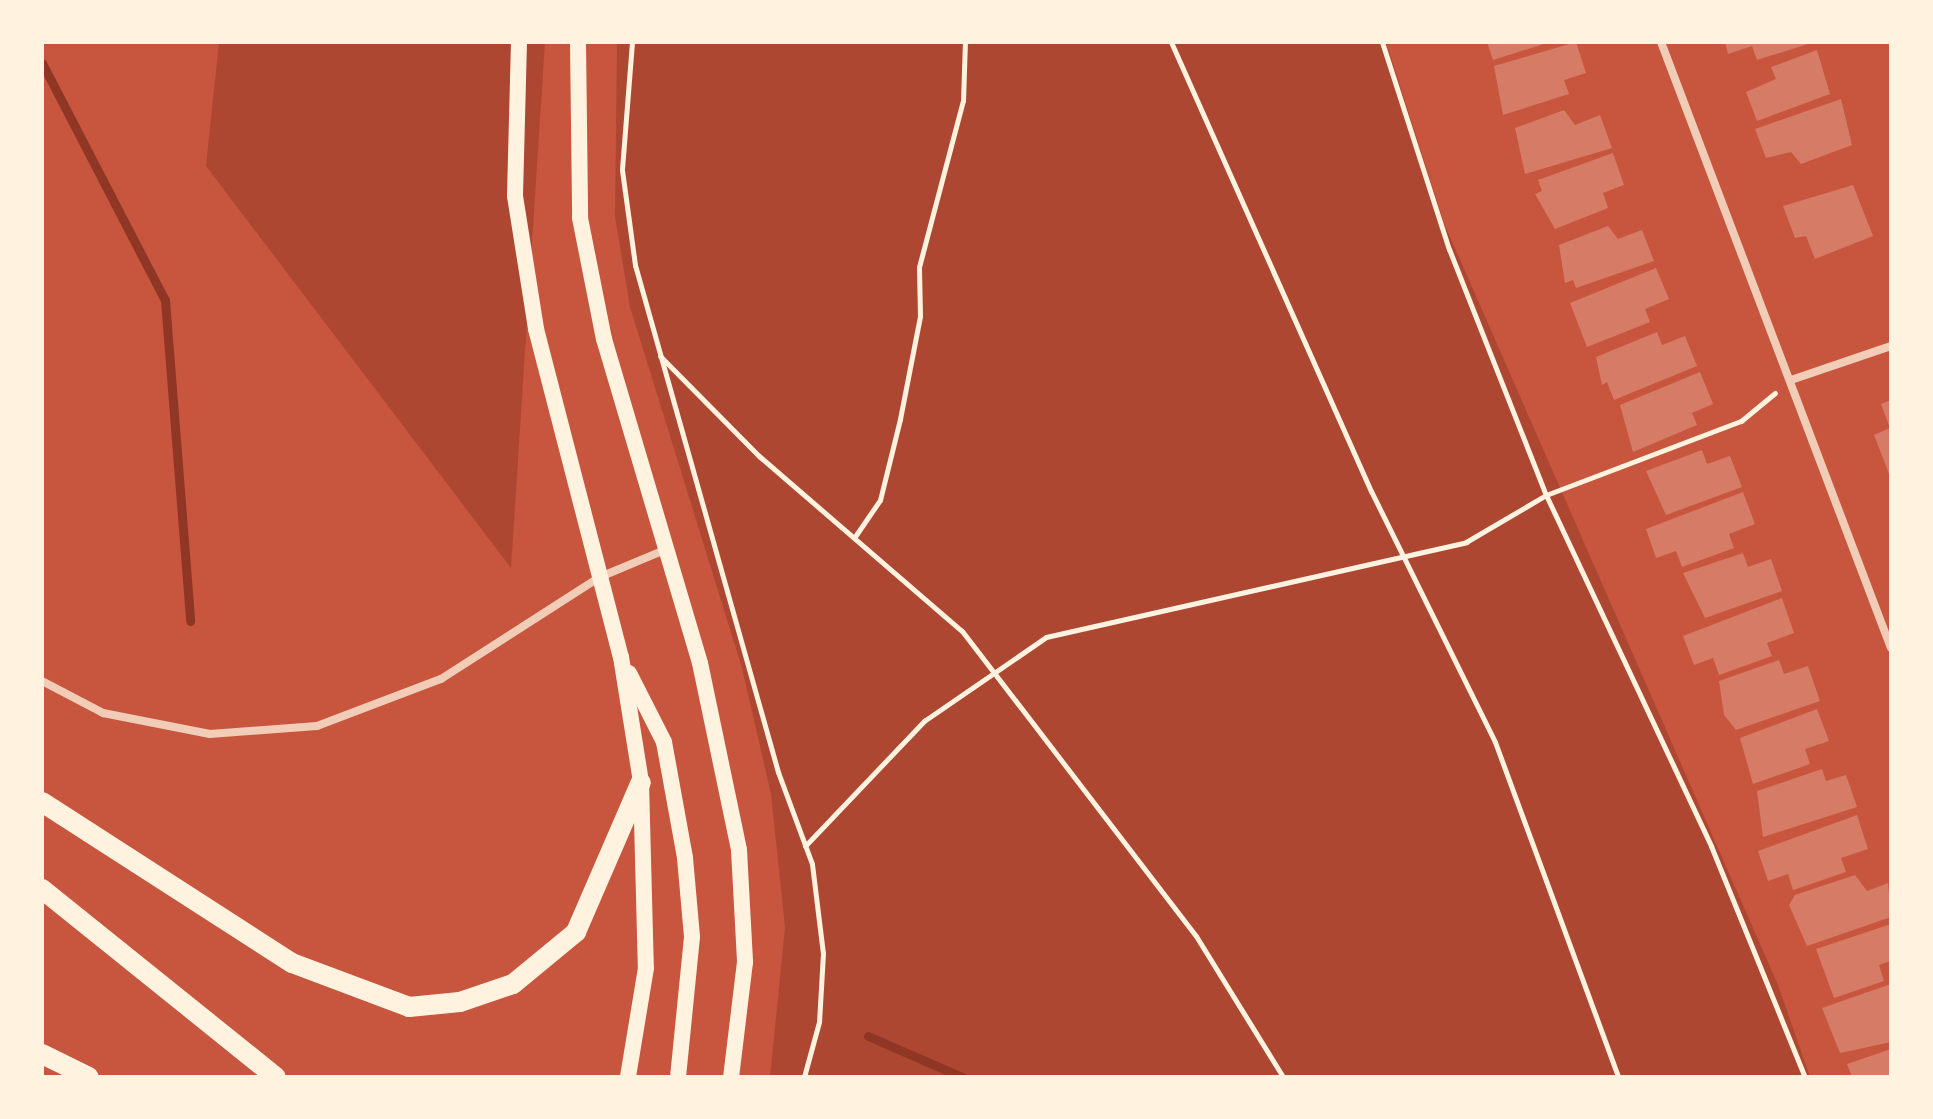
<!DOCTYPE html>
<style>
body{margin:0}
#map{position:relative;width:1933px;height:1119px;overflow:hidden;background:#c8553d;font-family:"Varela Round",sans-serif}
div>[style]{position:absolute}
.green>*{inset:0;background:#ae4732}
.stream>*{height:9px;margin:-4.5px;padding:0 4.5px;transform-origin:4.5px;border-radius:4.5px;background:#8f3625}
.building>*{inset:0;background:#d67c66}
.path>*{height:5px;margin:-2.5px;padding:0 2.5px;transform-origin:2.5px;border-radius:2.5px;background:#fff3e0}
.minor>*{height:8px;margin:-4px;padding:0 4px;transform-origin:4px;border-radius:4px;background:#f1ccb7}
.secondary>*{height:16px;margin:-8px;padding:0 8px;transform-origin:8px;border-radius:8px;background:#fff3e0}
.primary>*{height:20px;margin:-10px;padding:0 10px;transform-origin:10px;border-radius:10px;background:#fff3e0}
span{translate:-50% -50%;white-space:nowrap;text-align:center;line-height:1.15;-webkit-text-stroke:6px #fff3e0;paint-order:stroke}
.frame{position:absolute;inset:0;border:44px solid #fff3e0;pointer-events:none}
</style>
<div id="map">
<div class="green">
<i style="clip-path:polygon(219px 42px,545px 42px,511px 568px,206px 166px)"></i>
<i style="clip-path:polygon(617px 42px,1386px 42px,1444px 223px,1778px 985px,1810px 1077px,770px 1077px,785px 927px,771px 794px,742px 668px,630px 307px,615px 217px)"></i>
</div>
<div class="stream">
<i style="left:42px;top:63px;width:267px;rotate:62.6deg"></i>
<i style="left:165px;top:300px;width:322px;rotate:85.5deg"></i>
<i style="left:868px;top:1036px;width:103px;rotate:23.6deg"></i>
</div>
<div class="building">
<i style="clip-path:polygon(1487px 42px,1547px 42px,1547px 43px,1493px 60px)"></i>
<i style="clip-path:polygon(1576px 42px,1586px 73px,1564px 80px,1569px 94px,1503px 115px,1494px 66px)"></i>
<i style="clip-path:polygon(1725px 42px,1811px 42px,1811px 43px,1757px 60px,1752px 46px,1728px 54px)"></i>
<i style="clip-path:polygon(1817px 50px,1830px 94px,1757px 121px,1746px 92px,1776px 79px,1771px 67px)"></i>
<i style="clip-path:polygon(1841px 99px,1852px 145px,1801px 164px,1791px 152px,1766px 158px,1755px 129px)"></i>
<i style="clip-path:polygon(1564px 110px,1575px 125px,1600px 115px,1612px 148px,1525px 174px,1515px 128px)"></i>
<i style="clip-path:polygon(1613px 153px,1624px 185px,1603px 193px,1608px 208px,1555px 229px,1535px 194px,1542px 191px,1538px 180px)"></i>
<i style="clip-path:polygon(1853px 185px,1873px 236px,1815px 259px,1806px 236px,1795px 238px,1783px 206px)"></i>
<i style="clip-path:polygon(1608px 226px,1618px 239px,1642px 230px,1654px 261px,1576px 288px,1573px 280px,1565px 283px,1559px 245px)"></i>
<i style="clip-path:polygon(1656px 268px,1669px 299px,1645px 309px,1650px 322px,1587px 347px,1570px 303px)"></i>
<i style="clip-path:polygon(1657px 332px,1662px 345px,1685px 336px,1697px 366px,1614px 400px,1607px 382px,1602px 385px,1596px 357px)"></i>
<i style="clip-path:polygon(1700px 372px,1713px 404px,1692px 413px,1697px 425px,1633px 452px,1620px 405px)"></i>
<i style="clip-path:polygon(1891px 400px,1891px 479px,1874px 435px,1890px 428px,1881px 404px)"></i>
<i style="clip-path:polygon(1702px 450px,1707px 464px,1730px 456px,1742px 487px,1666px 515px,1646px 471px)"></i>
<i style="clip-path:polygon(1743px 492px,1755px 524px,1729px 534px,1734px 548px,1682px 567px,1676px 551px,1656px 558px,1646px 529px)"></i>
<i style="clip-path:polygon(1743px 553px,1748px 567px,1771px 559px,1782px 591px,1705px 618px,1683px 573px)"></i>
<i style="clip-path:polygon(1782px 598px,1794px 633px,1767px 643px,1772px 656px,1719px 675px,1713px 658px,1694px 665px,1683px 636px)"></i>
<i style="clip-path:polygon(1779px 660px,1784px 674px,1808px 666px,1820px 701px,1736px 730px,1724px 715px,1719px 681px)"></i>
<i style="clip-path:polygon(1817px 709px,1829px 741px,1805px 749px,1810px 764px,1753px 784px,1740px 738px)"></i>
<i style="clip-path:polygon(1822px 769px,1826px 781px,1846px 775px,1857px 807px,1763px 837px,1757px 791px)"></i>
<i style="clip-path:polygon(1857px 815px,1868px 849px,1841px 858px,1846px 872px,1793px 890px,1788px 874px,1768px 881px,1758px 851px)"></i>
<i style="clip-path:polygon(1855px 875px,1867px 891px,1888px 883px,1891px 917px,1807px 946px,1789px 905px,1795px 895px)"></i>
<i style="clip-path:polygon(1891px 924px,1891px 961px,1879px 965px,1884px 981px,1834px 998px,1816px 949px)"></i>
<i style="clip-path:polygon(1891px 984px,1891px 1042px,1840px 1053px,1822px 1008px)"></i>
<i style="clip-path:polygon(1891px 1049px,1891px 1077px,1852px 1077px,1847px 1064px)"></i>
</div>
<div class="path">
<i style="left:632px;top:42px;width:128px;rotate:94.5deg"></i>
<i style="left:622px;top:170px;width:96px;rotate:82.2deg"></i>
<i style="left:635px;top:265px;width:527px;rotate:74.25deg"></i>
<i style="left:778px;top:772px;width:98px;rotate:69.7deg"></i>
<i style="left:812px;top:864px;width:90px;rotate:83deg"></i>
<i style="left:823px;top:953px;width:69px;rotate:93.3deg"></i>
<i style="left:819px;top:1022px;width:57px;rotate:105.3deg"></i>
<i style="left:1171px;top:42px;width:492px;rotate:66deg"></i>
<i style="left:1371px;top:491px;width:280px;rotate:63.7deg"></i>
<i style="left:1495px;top:742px;width:357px;rotate:69.8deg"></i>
<i style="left:1382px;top:42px;width:218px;rotate:72.1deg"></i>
<i style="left:1449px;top:249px;width:264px;rotate:68.5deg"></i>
<i style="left:1546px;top:495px;width:388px;rotate:64.8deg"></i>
<i style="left:1711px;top:846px;width:249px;rotate:67.9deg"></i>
<i style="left:660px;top:356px;width:141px;rotate:45.3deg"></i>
<i style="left:759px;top:456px;width:268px;rotate:40.8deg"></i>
<i style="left:962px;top:631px;width:384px;rotate:52.5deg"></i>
<i style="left:1196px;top:936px;width:166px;rotate:58.3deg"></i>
<i style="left:856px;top:535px;width:42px;rotate:-55.6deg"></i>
<i style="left:880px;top:500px;width:83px;rotate:-76.1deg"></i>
<i style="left:900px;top:419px;width:105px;rotate:-79deg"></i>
<i style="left:920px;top:316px;width:49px;rotate:-91.2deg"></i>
<i style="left:919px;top:267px;width:172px;rotate:-75.2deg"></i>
<i style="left:963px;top:101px;width:59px;rotate:-88.1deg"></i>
<i style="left:805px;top:846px;width:173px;rotate:-46.4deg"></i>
<i style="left:924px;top:721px;width:148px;rotate:-34.5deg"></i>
<i style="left:1046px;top:637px;width:431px;rotate:-12.7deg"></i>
<i style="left:1466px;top:542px;width:93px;rotate:-30.4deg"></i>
<i style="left:1546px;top:495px;width:209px;rotate:-20.8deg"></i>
<i style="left:1741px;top:421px;width:44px;rotate:-39.5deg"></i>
</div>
<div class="minor">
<i style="left:1661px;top:42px;width:648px;rotate:69.22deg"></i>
<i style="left:1791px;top:380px;width:106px;rotate:-18.8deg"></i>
<i style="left:42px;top:681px;width:69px;rotate:27.7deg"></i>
<i style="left:103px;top:713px;width:109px;rotate:11.1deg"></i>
<i style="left:210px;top:734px;width:107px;rotate:-4.3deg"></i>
<i style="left:317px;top:726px;width:133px;rotate:-20.8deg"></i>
<i style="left:441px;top:679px;width:189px;rotate:-32.7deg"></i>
<i style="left:600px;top:577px;width:73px;rotate:-22.7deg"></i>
</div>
<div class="secondary">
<i style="left:519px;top:42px;width:154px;rotate:91.5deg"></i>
<i style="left:515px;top:196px;width:135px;rotate:81deg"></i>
<i style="left:536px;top:329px;width:339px;rotate:75.5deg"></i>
<i style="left:621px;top:657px;width:127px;rotate:80.9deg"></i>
<i style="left:641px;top:782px;width:186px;rotate:88.5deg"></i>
<i style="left:646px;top:968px;width:110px;rotate:99.4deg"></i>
<i style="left:578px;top:42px;width:176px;rotate:89.3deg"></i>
<i style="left:580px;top:218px;width:123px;rotate:78.8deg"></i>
<i style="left:604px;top:339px;width:338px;rotate:73.5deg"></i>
<i style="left:700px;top:663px;width:191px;rotate:78.2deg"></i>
<i style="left:739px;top:850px;width:112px;rotate:86.9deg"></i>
<i style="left:745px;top:962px;width:116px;rotate:96.9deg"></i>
<i style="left:629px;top:673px;width:77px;rotate:63.1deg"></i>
<i style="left:664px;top:742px;width:118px;rotate:79.7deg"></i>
<i style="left:685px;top:858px;width:79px;rotate:84.9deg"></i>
<i style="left:692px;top:937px;width:141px;rotate:95.7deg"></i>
</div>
<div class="primary">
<i style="left:42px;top:802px;width:297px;rotate:32.8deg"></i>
<i style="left:292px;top:963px;width:125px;rotate:20.6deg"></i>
<i style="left:409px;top:1007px;width:51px;rotate:-5.6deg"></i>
<i style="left:460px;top:1002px;width:56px;rotate:-18.8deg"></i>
<i style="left:513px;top:984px;width:82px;rotate:-39.5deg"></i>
<i style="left:576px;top:932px;width:163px;rotate:-66.6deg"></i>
<i style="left:42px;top:889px;width:300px;rotate:38.8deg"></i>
<i style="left:42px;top:1054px;width:52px;rotate:26.1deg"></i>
</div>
<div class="frame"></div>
</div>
